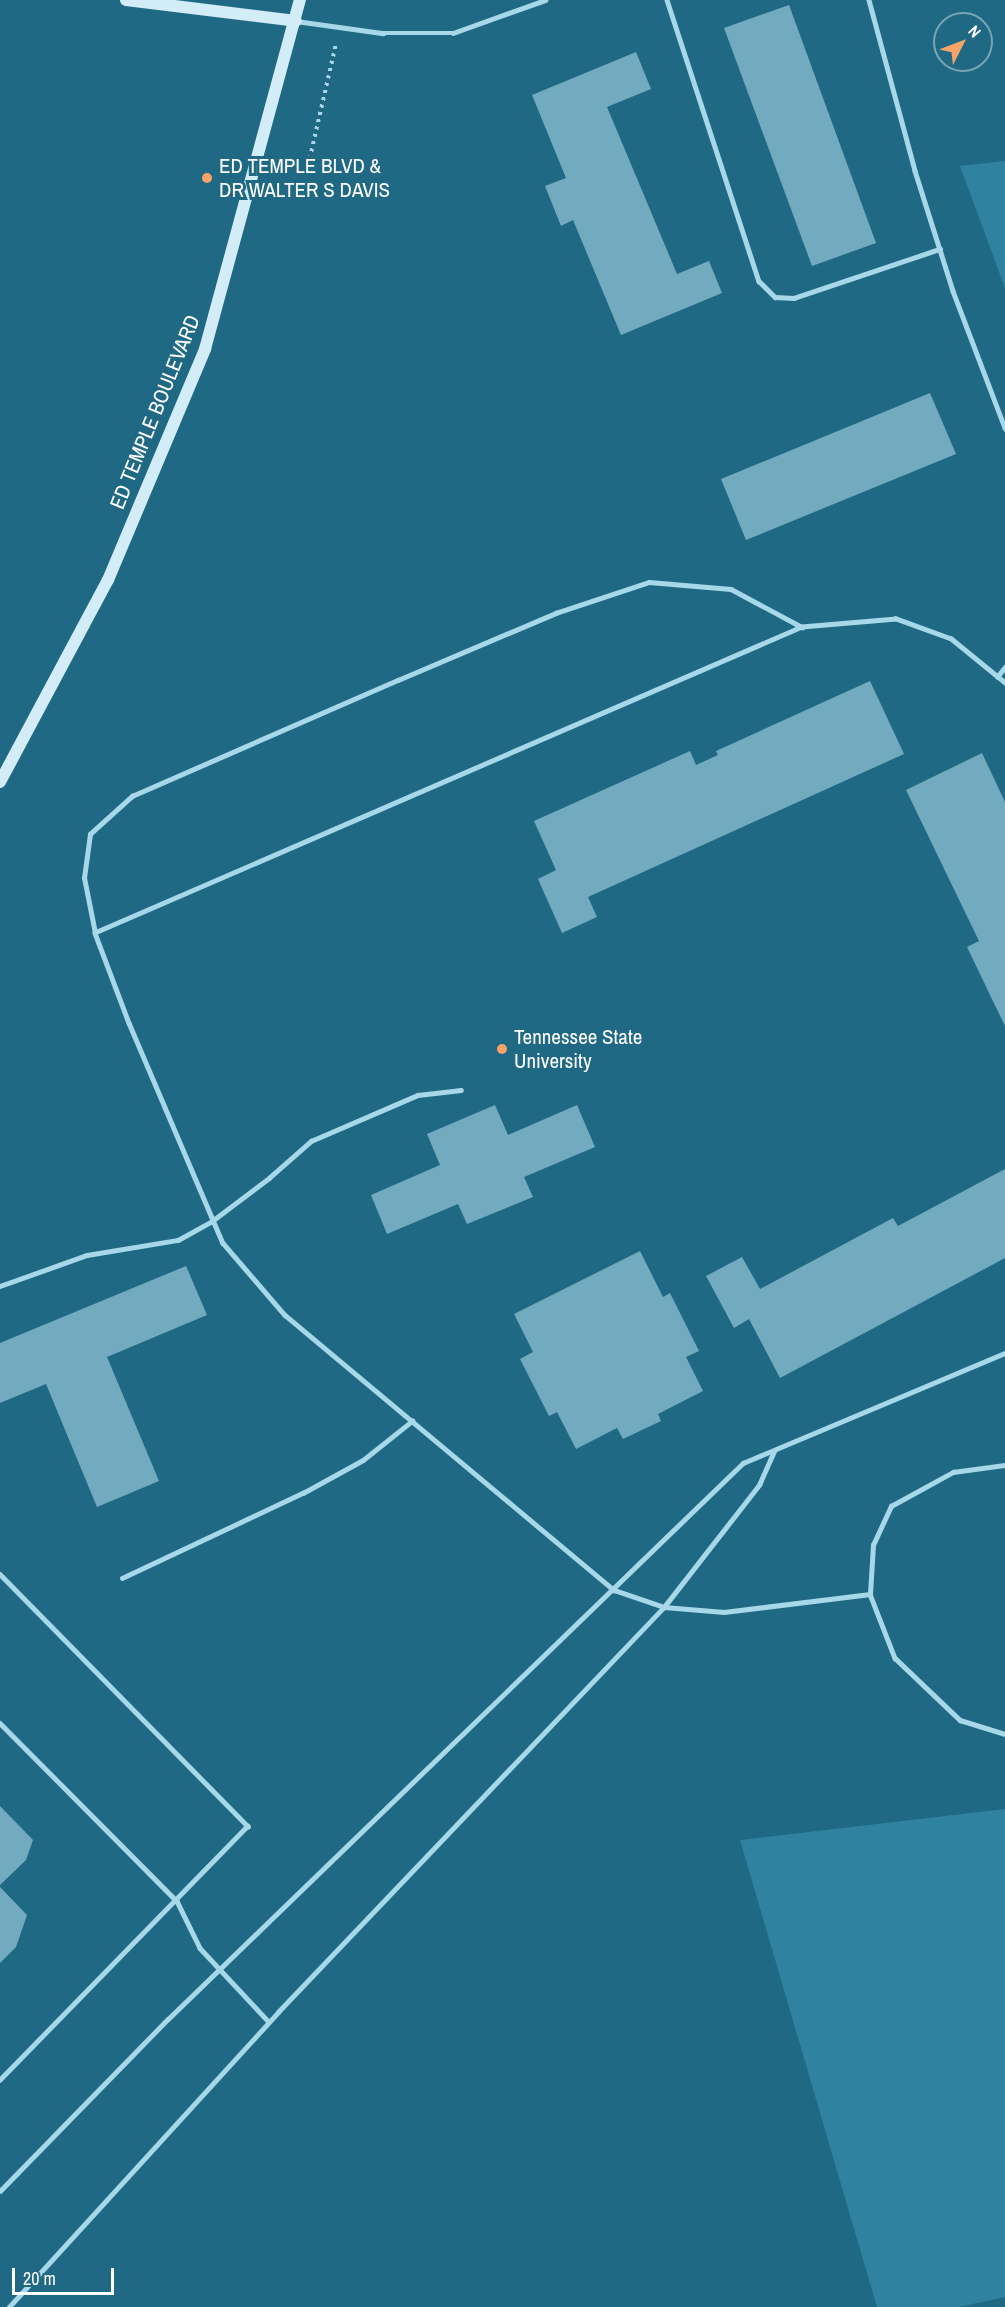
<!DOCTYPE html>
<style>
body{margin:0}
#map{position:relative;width:1005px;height:2307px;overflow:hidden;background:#206984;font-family:"Archivo Narrow",sans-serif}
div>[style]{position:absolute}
.green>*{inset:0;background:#3083a0}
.building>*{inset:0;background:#72abbf}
.path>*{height:4px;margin-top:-2px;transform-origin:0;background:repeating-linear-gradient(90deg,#a7d8e9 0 3px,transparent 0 7.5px)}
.service>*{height:4.5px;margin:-2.25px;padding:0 2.25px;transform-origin:2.25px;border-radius:2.25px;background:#a7d8e9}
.secondary>*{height:12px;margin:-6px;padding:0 6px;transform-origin:6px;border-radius:6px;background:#d2edf7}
.dots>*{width:16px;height:16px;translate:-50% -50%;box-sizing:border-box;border:3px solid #206984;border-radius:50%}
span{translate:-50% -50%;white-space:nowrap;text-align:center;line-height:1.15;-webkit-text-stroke:6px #206984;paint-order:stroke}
.poi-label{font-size:21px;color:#fff}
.left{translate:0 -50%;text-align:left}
.street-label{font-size:21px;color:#fff}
.north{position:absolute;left:933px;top:12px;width:60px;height:60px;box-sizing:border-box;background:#206984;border:2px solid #79a5b5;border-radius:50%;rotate:48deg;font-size:16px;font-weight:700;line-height:24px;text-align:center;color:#fff}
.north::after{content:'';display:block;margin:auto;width:21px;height:27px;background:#f7a468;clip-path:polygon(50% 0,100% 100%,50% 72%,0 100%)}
.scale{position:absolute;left:12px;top:2268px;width:102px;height:27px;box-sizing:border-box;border:3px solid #fff;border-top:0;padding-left:8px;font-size:18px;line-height:21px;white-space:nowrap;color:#fff;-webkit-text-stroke:4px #206984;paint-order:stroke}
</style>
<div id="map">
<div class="green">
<i style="clip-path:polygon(1005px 161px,1005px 288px,960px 166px)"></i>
<i style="clip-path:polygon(1005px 1809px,1005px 2297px,959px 2307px,877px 2307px,740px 1840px)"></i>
</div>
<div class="building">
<i style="clip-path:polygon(789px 5px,876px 243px,812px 266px,724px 28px)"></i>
<i style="clip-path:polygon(636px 52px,651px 89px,607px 107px,677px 274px,709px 261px,722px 293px,621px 335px,573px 220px,561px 226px,545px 186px,566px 178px,532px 95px)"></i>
<i style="clip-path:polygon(930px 393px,956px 454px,746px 540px,721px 479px)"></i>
<i style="clip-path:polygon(870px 681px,904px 754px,588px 897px,597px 917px,562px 933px,538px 879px,556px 870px,534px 821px,690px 751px,696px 765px,718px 755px,716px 751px)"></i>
<i style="clip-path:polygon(982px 753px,1005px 802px,1005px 1026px,967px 947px,979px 941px,906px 790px)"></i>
<i style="clip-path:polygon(495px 1105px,508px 1135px,577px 1105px,595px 1147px,524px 1177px,533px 1197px,467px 1224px,458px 1204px,387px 1234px,371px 1195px,440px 1165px,427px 1134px)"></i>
<i style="clip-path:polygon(1005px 1169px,1005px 1258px,780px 1378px,749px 1319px,734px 1328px,706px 1276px,742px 1257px,760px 1289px,893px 1218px,898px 1226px)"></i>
<i style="clip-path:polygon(640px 1251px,663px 1297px,670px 1293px,699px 1351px,686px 1357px,703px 1391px,658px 1414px,661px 1421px,623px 1439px,617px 1428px,576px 1449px,557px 1412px,549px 1416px,520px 1359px,533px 1352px,514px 1314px)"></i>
<i style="clip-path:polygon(186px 1266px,207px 1315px,107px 1357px,159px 1481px,97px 1507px,46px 1384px,0 1403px,0 1343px)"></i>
<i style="clip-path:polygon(0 1806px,33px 1840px,26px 1860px,0 1885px)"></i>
<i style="clip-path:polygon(0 1887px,27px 1915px,16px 1947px,0 1963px)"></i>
</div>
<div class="path">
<i style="left:308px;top:166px;width:125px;rotate:-77.1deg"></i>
</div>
<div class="service">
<i style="left:667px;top:0;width:296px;rotate:71.9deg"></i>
<i style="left:759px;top:281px;width:23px;rotate:45deg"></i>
<i style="left:775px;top:297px;width:19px;rotate:3deg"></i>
<i style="left:794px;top:298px;width:154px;rotate:-18.6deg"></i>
<i style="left:869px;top:0;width:177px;rotate:74.9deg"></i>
<i style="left:915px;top:171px;width:126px;rotate:72.4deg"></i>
<i style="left:953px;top:291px;width:147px;rotate:69.2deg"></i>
<i style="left:296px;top:21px;width:88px;rotate:7.9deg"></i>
<i style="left:383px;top:33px;width:70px"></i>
<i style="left:453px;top:33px;width:98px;rotate:-19.7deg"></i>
<i style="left:997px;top:677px;width:13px;rotate:-51deg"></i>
<i style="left:1005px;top:683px;width:70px;rotate:-140.8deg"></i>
<i style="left:951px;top:639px;width:59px;rotate:-160deg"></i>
<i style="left:896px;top:619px;width:94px;rotate:175.1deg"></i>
<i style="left:802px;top:627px;width:770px;rotate:156.6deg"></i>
<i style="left:95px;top:933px;width:96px;rotate:69.3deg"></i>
<i style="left:129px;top:1023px;width:239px;rotate:66.9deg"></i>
<i style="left:223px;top:1243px;width:95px;rotate:49.3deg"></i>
<i style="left:285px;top:1315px;width:429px;rotate:39.9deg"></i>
<i style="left:614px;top:1590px;width:53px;rotate:18.8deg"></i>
<i style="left:664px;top:1607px;width:60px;rotate:4.8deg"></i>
<i style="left:724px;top:1612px;width:147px;rotate:-7deg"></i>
<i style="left:870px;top:1594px;width:49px;rotate:-86.5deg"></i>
<i style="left:873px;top:1545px;width:43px;rotate:-65.2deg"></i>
<i style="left:891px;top:1506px;width:71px;rotate:-28.7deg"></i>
<i style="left:953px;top:1472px;width:52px;rotate:-7.7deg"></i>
<i style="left:95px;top:933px;width:56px;rotate:-101.3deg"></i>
<i style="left:84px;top:878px;width:44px;rotate:-82.2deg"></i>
<i style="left:90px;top:834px;width:57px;rotate:-42.1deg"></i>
<i style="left:132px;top:796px;width:290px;rotate:-23.6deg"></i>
<i style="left:398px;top:680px;width:172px;rotate:-23deg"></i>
<i style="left:556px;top:613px;width:98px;rotate:-18.4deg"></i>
<i style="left:649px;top:582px;width:82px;rotate:4.9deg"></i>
<i style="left:731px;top:589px;width:81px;rotate:28.2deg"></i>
<i style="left:0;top:1286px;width:92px;rotate:-19.6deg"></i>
<i style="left:87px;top:1255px;width:92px;rotate:-9.4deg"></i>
<i style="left:178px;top:1240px;width:39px;rotate:-29deg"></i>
<i style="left:212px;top:1221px;width:71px;rotate:-37deg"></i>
<i style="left:269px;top:1178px;width:56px;rotate:-41.4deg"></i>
<i style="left:311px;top:1141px;width:116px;rotate:-23.3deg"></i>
<i style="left:418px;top:1095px;width:43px;rotate:-6.6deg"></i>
<i style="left:0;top:1574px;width:354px;rotate:45.5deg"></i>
<i style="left:248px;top:1826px;width:355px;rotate:134.3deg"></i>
<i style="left:122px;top:1578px;width:200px;rotate:-25.2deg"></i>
<i style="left:303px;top:1493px;width:68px;rotate:-28.8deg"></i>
<i style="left:363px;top:1460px;width:63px;rotate:-38.5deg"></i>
<i style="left:870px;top:1594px;width:69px;rotate:68.7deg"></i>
<i style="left:895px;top:1658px;width:90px;rotate:43.6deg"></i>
<i style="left:960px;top:1720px;width:47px;rotate:17.3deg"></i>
<i style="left:0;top:1723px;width:251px;rotate:45.2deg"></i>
<i style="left:177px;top:1901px;width:52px;rotate:63.9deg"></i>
<i style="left:200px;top:1948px;width:101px;rotate:47deg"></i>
<i style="left:0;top:2191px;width:240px;rotate:-45.7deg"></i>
<i style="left:168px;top:2019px;width:800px;rotate:-44.04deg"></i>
<i style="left:743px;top:1463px;width:284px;rotate:-22.8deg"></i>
<i style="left:9px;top:2307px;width:399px;rotate:-47.6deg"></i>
<i style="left:278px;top:2012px;width:559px;rotate:-46.38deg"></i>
<i style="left:664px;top:1607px;width:155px;rotate:-52.1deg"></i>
<i style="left:759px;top:1485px;width:37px;rotate:-66deg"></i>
</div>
<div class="secondary">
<i style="left:126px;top:0;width:171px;rotate:7deg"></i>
<i style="left:0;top:782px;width:229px;rotate:-61.9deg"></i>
<i style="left:108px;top:580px;width:251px;rotate:-67.2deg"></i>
<i style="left:205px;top:349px;width:362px;rotate:-74.8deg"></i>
</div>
<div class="dots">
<i style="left:207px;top:178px;background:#f7a468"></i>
<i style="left:502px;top:1049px;background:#f7a468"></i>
</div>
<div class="poi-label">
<span class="left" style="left:219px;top:178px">ED TEMPLE BLVD &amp;<br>DR WALTER S DAVIS</span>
<span class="left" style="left:514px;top:1049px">Tennessee State<br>University</span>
</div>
<div class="street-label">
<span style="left:155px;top:412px;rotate:-68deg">ED TEMPLE BOULEVARD</span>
</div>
<div class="north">N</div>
<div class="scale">20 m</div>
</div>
